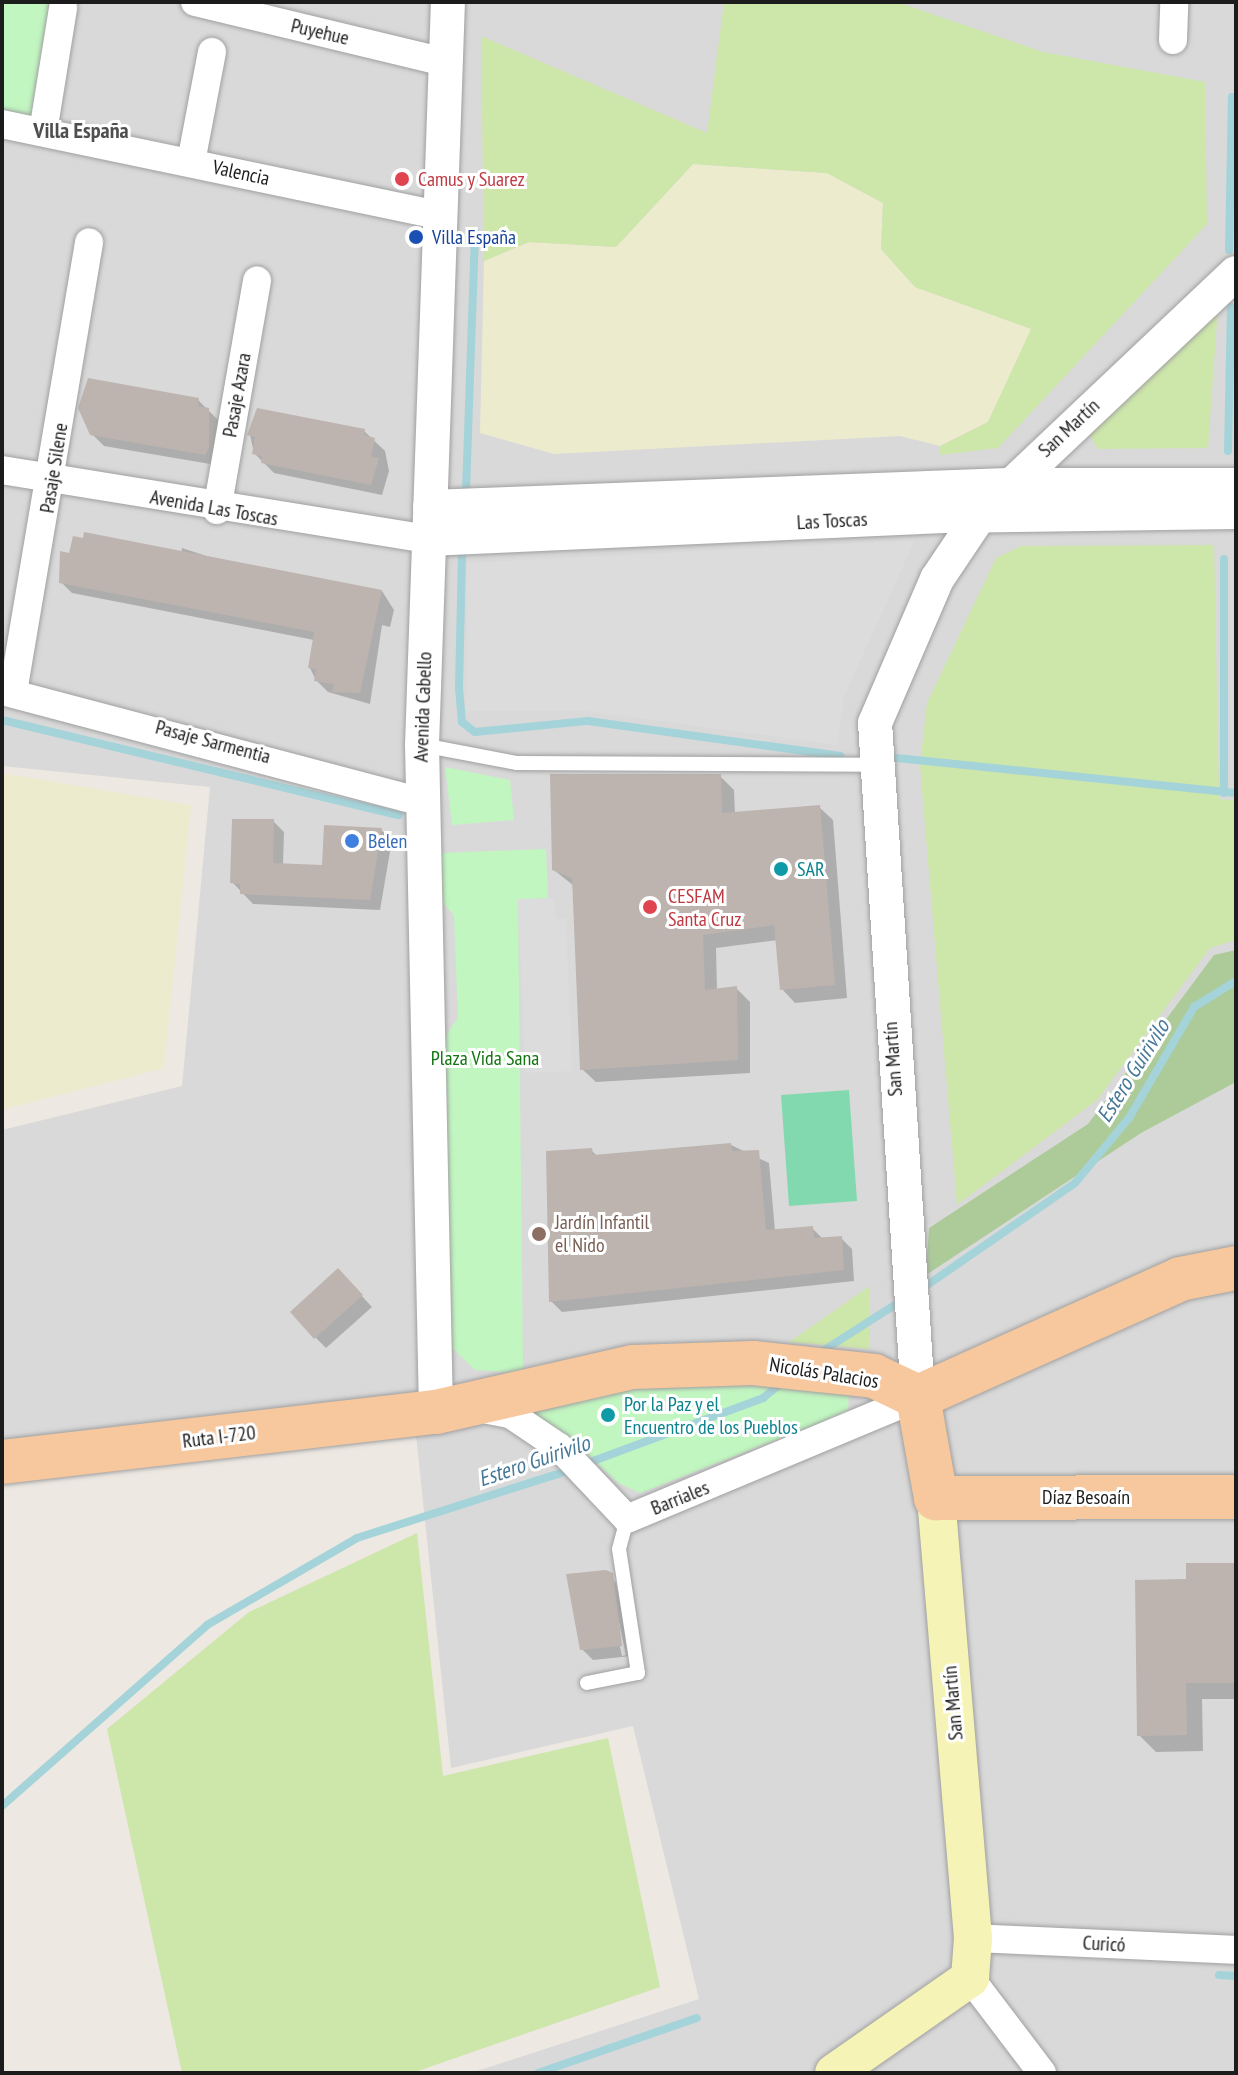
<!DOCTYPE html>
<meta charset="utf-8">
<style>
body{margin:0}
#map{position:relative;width:1238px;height:2075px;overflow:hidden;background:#ede8e2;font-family:"PT Sans Narrow",sans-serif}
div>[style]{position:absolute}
.residential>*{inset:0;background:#dad9d9}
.farmland>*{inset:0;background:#ecebce}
.grass>*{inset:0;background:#cde6aa}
.forest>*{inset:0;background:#accb99}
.park>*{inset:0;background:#c1f6c0}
.pitch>*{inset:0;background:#83d9af}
.parking>*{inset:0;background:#dcdcdc}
.shadow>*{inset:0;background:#0003}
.stream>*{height:8px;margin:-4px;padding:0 4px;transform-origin:4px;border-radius:4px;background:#a4d3d9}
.building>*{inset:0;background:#bdb4af}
.roads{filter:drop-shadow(0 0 2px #a0a0a0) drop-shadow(0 0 2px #a0a0a0)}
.service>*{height:14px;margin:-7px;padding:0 7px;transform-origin:7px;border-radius:7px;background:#fff}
.minor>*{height:28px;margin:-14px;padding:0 14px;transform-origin:14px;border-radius:14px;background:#fff}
.tertiary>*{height:34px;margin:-17px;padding:0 17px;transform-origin:17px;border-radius:17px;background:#fff}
.secondary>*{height:38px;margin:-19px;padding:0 19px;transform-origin:19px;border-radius:19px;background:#f6f3b7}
.primary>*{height:44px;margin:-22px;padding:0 22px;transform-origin:22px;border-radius:22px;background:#f7c79d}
.dots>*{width:22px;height:22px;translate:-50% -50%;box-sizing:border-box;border:4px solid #fff;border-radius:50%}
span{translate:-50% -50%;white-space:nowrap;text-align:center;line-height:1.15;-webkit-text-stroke:6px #fff;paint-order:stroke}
.street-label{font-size:20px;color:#1c1c1c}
.health-label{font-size:20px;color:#be3a42}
.left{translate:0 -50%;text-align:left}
.transit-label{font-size:20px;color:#164399}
.shop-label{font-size:20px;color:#366cbe}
.culture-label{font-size:20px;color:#0d838f}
.park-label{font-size:20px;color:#127510}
.education-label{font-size:20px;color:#785e54}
.neighbourhood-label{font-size:22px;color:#4f4f4f;font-weight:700}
.water-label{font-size:22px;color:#477898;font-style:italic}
.frame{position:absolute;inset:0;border:4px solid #1c1c1c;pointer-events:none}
</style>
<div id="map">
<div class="residential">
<i style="clip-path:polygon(2px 2px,1236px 2px,1236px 2073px,471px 2073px,699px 1999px,633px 1726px,451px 1768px,412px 1397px,3px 1447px,2px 1130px,182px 1086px,210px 787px,2px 766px)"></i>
</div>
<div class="farmland">
<i style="clip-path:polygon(693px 164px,827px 173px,883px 203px,881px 249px,915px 287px,1032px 329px,988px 422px,940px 446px,900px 436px,554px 454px,480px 433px,484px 261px,529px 242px,616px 247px)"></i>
<i style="clip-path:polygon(2px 773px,191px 805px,164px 1068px,2px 1110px)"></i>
</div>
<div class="grass">
<i style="clip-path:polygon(724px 2px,897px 2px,1043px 52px,1205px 82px,1207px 224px,998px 448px,940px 455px,940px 446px,988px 422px,1031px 329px,915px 287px,881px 249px,883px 203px,827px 173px,693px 164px,616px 247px,529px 242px,484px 261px,481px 36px,707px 133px)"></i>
<i style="clip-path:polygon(1218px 306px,1208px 448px,1098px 449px,1087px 431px)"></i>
<i style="clip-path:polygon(1214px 545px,1219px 799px,1236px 801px,1236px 940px,1210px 948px,1097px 1100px,957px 1205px,920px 766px,927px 703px,996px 558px,1021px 546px)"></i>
<i style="clip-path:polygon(870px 1286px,870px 1349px,789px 1342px)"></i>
<i style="clip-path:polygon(417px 1533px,443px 1776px,608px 1738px,660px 1987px,412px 2073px,182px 2073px,107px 1729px,249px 1612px)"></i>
</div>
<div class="forest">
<i style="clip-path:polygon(1236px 950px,1236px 1082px,1141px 1133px,926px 1275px,929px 1228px,1088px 1124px,1214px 955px)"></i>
</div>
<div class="park">
<i style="clip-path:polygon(2px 2px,55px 2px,36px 120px,2px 121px)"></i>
<i style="clip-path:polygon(445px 767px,510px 780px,514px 820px,452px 825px)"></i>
<i style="clip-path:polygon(546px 849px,548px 898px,518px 900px,523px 1373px,475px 1370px,446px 1342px,445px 1037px,458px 1018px,454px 915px,442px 902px,439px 853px)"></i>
<i style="clip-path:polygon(637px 1379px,849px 1392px,848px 1412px,640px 1493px,618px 1483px,573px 1440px,544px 1428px,530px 1409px)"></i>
</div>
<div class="pitch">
<i style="clip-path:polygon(849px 1090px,857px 1201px,789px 1206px,781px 1095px)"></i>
</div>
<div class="parking">
<i style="clip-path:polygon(915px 540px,843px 699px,838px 745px,586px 711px,466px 711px,467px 563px)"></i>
<i style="clip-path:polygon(554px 898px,556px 919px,566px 919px,572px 1071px,525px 1073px,518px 899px)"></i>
</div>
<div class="shadow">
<i style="clip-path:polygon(198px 400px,219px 421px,216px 465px,104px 446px,92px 434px)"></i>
<i style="clip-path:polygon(364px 431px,385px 451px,389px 471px,382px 495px,274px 473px,254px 453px,250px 435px)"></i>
<i style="clip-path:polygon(182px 548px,243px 568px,382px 591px,394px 610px,390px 627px,382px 625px,370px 704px,328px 692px,316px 680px,310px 668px,314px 640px,72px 593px,61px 582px,181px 555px)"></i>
<i style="clip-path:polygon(720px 776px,734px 790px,735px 814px,819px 807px,833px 820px,847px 998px,795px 1003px,782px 989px,778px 940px,716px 948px,717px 991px,736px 988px,750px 1002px,750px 1073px,596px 1082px,582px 1069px,574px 886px,554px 870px)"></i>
<i style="clip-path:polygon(273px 821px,284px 832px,283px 866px,324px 867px,381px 830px,392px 840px,380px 910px,253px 904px,232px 882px)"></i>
<i style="clip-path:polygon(731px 1145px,769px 1163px,775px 1231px,812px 1228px,824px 1240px,841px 1238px,852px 1249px,854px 1281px,562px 1312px,551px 1301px,591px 1150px,598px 1157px)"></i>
<i style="clip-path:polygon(349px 1282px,372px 1307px,326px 1348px,315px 1337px)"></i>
<i style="clip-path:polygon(1236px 1565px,1236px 1699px,1202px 1699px,1203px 1751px,1156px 1752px,1139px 1735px,1188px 1581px)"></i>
<i style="clip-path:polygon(evenodd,605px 1572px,616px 1583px,631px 1656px,593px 1660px,582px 1649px,605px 1572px,606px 1581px,610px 1581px,626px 1655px,622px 1656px,606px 1581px)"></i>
</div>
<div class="stream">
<i style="left:1229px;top:250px;width:153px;rotate:-88.9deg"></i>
<i style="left:1228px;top:451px;width:144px;rotate:-88.8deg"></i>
<i style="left:466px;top:491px;width:260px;rotate:-88deg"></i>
<i style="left:462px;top:555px;width:133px;rotate:91.3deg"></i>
<i style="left:459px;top:688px;width:34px;rotate:85deg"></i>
<i style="left:462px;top:722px;width:16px;rotate:38deg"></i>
<i style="left:475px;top:732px;width:114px;rotate:-5.6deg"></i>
<i style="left:588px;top:721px;width:255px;rotate:7.9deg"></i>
<i style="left:1224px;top:559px;width:234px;rotate:90deg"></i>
<i style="left:2px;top:720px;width:408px;rotate:13.5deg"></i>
<i style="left:887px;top:757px;width:351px;rotate:5.9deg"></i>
<i style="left:920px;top:1290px;width:188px;rotate:-34.6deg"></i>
<i style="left:1075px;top:1183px;width:85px;rotate:-50.3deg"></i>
<i style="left:1129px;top:1118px;width:129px;rotate:-59.6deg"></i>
<i style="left:1194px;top:1007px;width:49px;rotate:-31.8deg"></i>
<i style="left:818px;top:1354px;width:102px;rotate:-32.6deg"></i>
<i style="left:2px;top:1806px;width:273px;rotate:-41.4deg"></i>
<i style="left:207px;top:1625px;width:173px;rotate:-30.1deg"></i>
<i style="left:357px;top:1538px;width:211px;rotate:-17.7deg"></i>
<i style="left:558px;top:1474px;width:219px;rotate:-20.3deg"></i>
<i style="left:763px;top:1398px;width:26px;rotate:-39deg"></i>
<i style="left:1219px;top:1975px;width:17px;rotate:3deg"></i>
<i style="left:538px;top:2073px;width:168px;rotate:-19.1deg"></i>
</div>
<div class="building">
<i style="clip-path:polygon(88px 378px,199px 398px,198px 406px,209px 408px,209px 448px,205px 455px,90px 435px,78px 408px)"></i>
<i style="clip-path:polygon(257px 408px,365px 429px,364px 435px,375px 438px,371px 457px,379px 458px,371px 485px,261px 463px,262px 456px,252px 454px,255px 437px,247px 435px)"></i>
<i style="clip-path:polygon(84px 532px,382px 590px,360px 693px,332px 692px,334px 684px,314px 681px,316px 669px,308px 668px,314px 632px,59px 583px,60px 551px,69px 553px,73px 536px,83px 538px)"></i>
<i style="clip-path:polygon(550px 774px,721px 774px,722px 813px,820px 805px,835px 985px,780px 990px,774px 925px,703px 935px,705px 990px,737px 986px,738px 1060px,580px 1070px,572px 878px,552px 870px)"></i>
<i style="clip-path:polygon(232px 819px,274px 819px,273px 863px,322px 865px,324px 825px,382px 828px,370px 900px,240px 894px,240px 884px,230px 883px)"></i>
<i style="clip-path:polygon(731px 1143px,732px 1151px,759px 1150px,766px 1230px,813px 1226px,814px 1238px,842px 1236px,844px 1270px,549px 1302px,546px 1151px,592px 1148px,593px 1155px)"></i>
<i style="clip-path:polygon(338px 1268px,363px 1295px,314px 1339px,290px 1312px)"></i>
<i style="clip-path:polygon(1186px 1563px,1236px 1563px,1236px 1683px,1186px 1683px,1187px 1735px,1137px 1736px,1135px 1580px,1186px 1579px)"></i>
<i style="clip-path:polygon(606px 1570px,613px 1573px,622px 1646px,580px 1650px,566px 1574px)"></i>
</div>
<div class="roads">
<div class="service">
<i style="left:422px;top:745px;width:97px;rotate:10.7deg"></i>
<i style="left:517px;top:763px;width:356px;rotate:0.3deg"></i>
<i style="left:587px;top:1683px;width:52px;rotate:-11.1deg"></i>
<i style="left:638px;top:1673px;width:125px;rotate:-98.7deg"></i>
<i style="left:619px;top:1549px;width:31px;rotate:-75deg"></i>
</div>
<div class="minor">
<i style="left:195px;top:2px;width:257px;rotate:13.5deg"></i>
<i style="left:1173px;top:40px;width:38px;rotate:-88deg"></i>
<i style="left:2px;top:124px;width:446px;rotate:11.8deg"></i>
<i style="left:43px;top:132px;width:126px;rotate:-80.8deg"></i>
<i style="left:191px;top:162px;width:112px;rotate:-79.2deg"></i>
<i style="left:2px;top:470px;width:432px;rotate:9.2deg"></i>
<i style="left:217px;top:510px;width:233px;rotate:-80.1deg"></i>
<i style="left:2px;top:691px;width:433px;rotate:14.8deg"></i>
<i style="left:13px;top:692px;width:456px;rotate:-80.4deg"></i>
<i style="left:478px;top:1408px;width:33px;rotate:11deg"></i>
<i style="left:510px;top:1414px;width:59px;rotate:34deg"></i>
<i style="left:559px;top:1447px;width:99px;rotate:46.6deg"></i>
<i style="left:627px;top:1519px;width:316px;rotate:-22.7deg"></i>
<i style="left:973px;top:1938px;width:263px;rotate:2.6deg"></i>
<i style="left:970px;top:1978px;width:119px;rotate:52.8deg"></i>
</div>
<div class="tertiary">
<i style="left:430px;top:507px;width:578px;rotate:-2.18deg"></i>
<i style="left:1008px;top:485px;width:228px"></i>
<i style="left:428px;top:539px;width:517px;rotate:-2.55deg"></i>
<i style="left:944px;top:516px;width:292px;rotate:-0.8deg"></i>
<i style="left:918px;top:1397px;width:675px;rotate:-93.65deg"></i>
<i style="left:875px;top:723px;width:157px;rotate:-66.7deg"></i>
<i style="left:937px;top:579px;width:77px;rotate:-56.1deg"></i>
<i style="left:980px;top:515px;width:352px;rotate:-43.4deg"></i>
<i style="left:436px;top:1412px;width:667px;rotate:-91.2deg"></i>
<i style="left:422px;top:745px;width:743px;rotate:-88deg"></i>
</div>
<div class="secondary">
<i style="left:834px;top:2073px;width:166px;rotate:-34.9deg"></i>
<i style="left:970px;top:1978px;width:40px;rotate:-85.7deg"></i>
<i style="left:973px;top:1938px;width:442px;rotate:-94.8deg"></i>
</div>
<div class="primary">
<i style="left:918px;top:1397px;width:103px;rotate:79.9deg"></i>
<i style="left:936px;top:1498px;width:300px;rotate:-0.2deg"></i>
<i style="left:2px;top:1462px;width:437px;rotate:-6.6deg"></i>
<i style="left:436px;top:1412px;width:202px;rotate:-12.9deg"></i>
<i style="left:633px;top:1367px;width:120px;rotate:-1.9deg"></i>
<i style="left:753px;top:1363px;width:122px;rotate:6.1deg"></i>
<i style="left:874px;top:1376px;width:49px;rotate:25.5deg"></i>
<i style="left:918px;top:1397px;width:287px;rotate:-24.2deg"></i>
<i style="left:1180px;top:1279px;width:57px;rotate:-11.1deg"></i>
</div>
</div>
<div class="dots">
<i style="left:402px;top:179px;background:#e0444e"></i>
<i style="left:416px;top:237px;background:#1a4fb4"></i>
<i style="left:352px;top:841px;background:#3f7fe0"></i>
<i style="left:781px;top:869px;background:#0f9aa8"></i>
<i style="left:650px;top:907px;background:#e0444e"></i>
<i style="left:539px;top:1234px;background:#8d6e63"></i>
<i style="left:608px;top:1415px;background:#0f9aa8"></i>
</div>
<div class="street-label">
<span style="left:320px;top:32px;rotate:13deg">Puyehue</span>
<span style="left:241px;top:173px;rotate:12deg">Valencia</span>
<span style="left:237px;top:395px;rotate:-80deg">Pasaje Azara</span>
<span style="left:1069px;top:428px;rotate:-43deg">San Martín</span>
<span style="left:54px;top:468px;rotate:-81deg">Pasaje Silene</span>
<span style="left:214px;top:508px;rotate:10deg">Avenida Las Toscas</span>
<span style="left:832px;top:521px;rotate:-3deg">Las Toscas</span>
<span style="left:423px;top:707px;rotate:-88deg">Avenida Cabello</span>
<span style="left:213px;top:742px;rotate:15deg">Pasaje Sarmentia</span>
<span style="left:893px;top:1059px;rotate:-94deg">San Martín</span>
<span style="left:824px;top:1373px;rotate:9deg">Nicolás Palacios</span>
<span style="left:219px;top:1437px;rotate:-7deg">Ruta I-720</span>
<span style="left:1086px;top:1497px">Díaz Besoaín</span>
<span style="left:680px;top:1498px;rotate:-22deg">Barriales</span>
<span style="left:953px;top:1703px;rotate:-95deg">San Martín</span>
<span style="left:1104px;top:1944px;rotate:3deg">Curicó</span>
</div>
<div class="health-label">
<span class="left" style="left:418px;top:179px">Camus y Suarez</span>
<span class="left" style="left:668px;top:908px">CESFAM<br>Santa Cruz</span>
</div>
<div class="transit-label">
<span class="left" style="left:432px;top:237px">Villa España</span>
</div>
<div class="shop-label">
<span class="left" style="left:368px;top:841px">Belen</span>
</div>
<div class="culture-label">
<span class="left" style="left:797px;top:869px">SAR</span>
<span class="left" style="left:624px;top:1416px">Por la Paz y el<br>Encuentro de los Pueblos</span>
</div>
<div class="park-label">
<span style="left:485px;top:1058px">Plaza Vida Sana</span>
</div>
<div class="education-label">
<span class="left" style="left:555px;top:1234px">Jardín Infantil<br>el Nido</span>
</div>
<div class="neighbourhood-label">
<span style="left:81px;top:131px">Villa España</span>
</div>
<div class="water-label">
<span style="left:1133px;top:1071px;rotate:-58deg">Estero Guirivilo</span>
<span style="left:534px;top:1461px;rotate:-19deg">Estero Guirivilo</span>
</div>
<div class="frame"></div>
</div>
